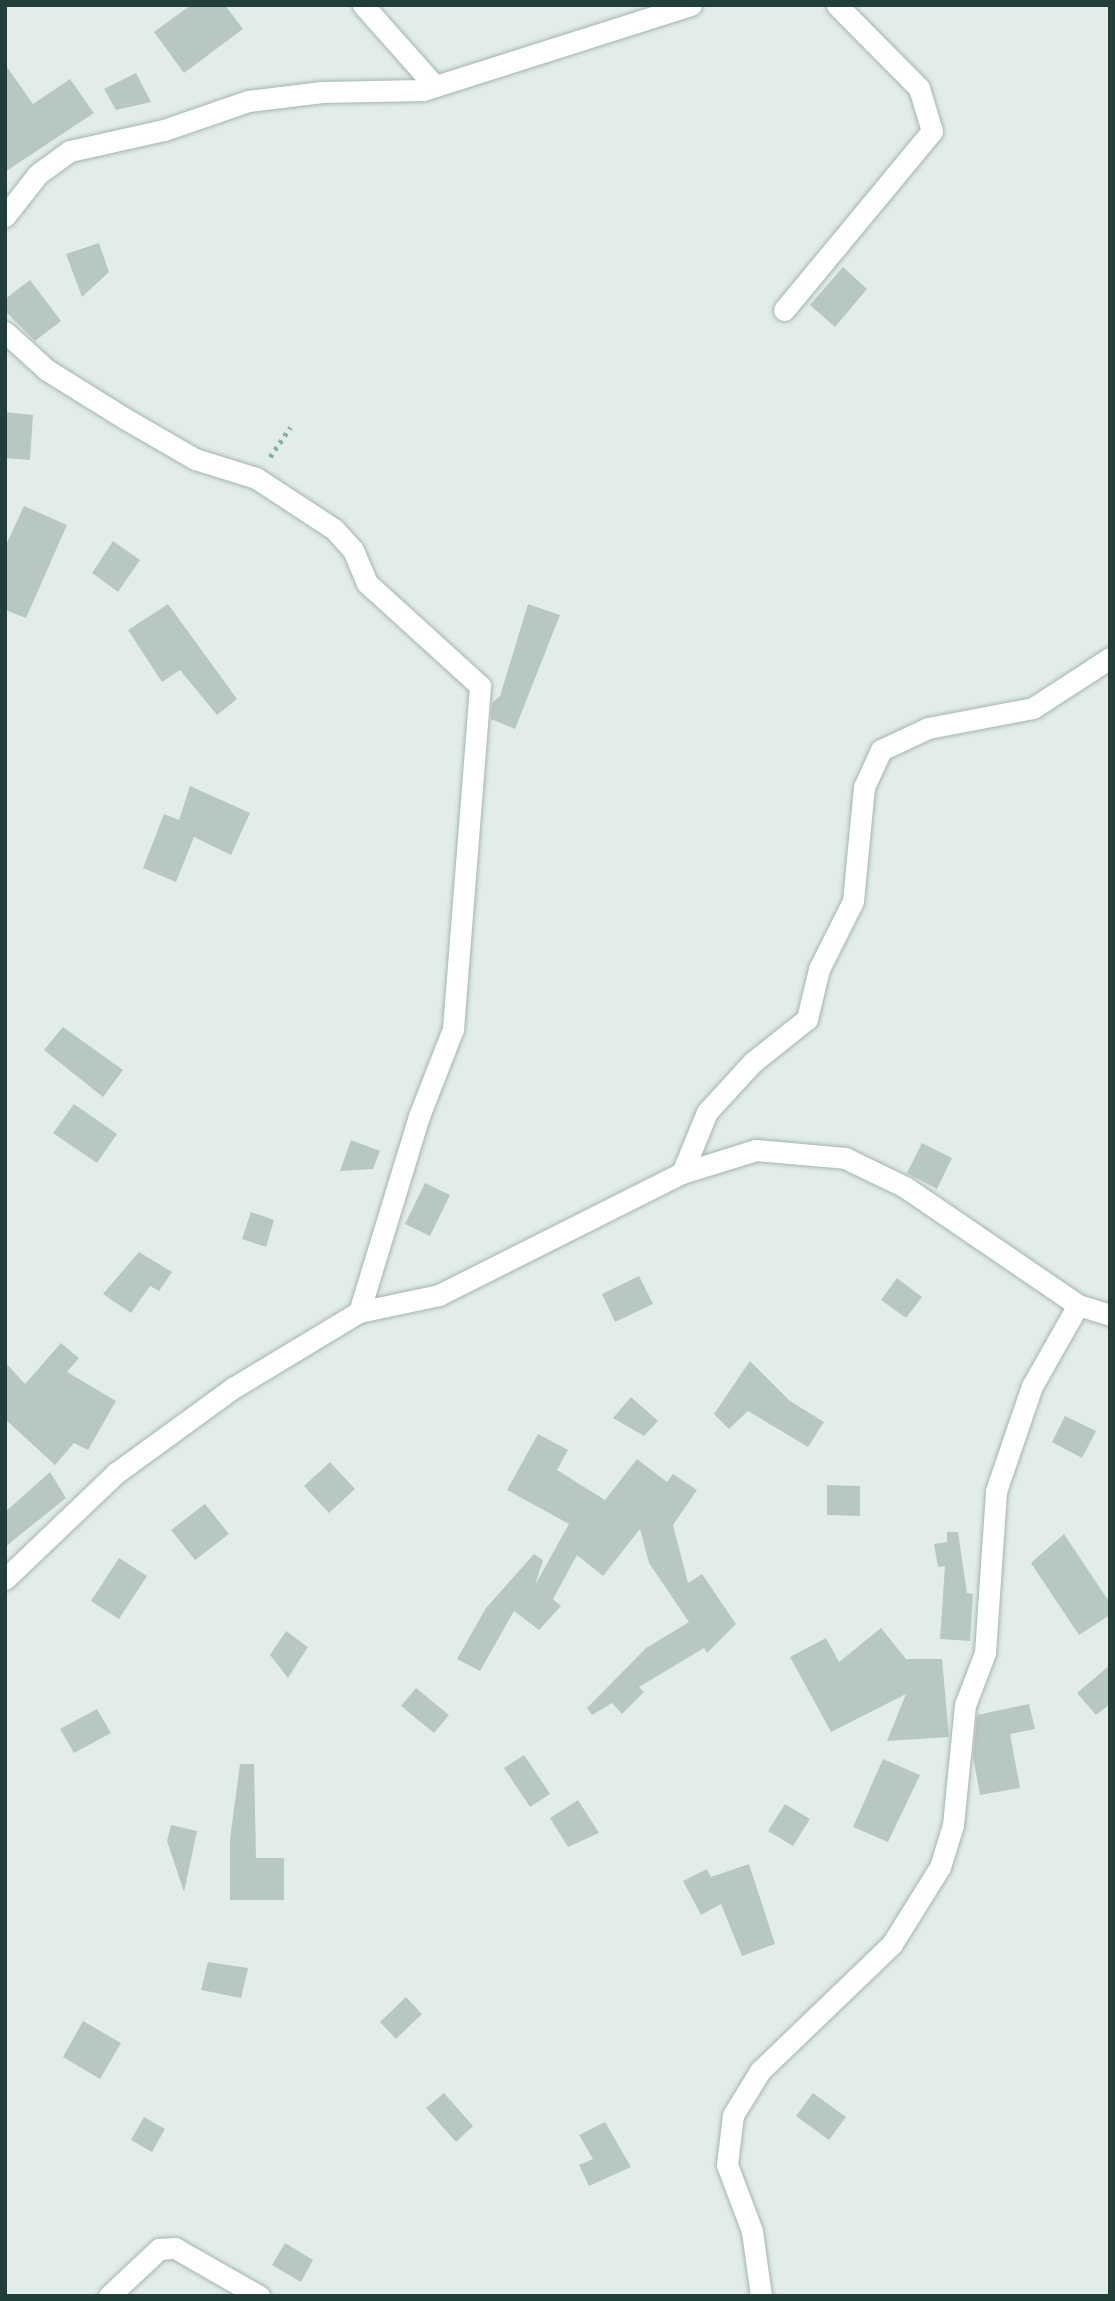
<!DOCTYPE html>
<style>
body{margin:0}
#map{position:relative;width:1115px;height:2301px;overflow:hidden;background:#e2ede9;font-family:Ubuntu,sans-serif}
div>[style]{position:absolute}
.building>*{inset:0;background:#b7c8c2}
.path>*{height:4.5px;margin-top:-2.25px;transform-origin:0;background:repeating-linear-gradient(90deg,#81b1a7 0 3.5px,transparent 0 8.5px)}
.roads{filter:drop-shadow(0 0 2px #a4b5b1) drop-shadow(0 0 2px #a4b5b1)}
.street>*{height:21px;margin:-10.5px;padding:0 10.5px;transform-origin:10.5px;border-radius:10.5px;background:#fff}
span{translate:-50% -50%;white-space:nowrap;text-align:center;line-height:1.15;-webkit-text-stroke:6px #f3f9f6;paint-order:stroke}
.frame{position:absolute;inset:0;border:7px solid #213e3a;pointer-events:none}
</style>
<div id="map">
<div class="building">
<i style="clip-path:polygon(191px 5px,225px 5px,243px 29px,184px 73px,154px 32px)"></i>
<i style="clip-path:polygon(5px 64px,33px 104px,70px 79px,94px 113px,5px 172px)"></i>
<i style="clip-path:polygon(136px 73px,151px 102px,116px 110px,104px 89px)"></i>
<i style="clip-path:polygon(99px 243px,109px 272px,82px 297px,66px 254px)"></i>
<i style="clip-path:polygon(843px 267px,867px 289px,835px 327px,810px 305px)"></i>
<i style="clip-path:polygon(30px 280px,61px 321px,35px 341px,5px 311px,5px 299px)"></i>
<i style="clip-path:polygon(5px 412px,33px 415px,30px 460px,5px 458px)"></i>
<i style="clip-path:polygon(24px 506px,67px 525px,26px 618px,5px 610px,5px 547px)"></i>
<i style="clip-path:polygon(113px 541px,140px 560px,118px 592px,92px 573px)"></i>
<i style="clip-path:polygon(168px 604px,237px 699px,217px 715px,180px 670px,162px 682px,128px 630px)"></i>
<i style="clip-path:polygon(528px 604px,560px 615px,515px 729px,491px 719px,492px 703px,500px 696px)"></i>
<i style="clip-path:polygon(190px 786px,250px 813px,231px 855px,194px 837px,176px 882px,143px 868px,164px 814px,179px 820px)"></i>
<i style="clip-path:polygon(63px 1027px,123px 1070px,103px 1097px,44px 1050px)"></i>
<i style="clip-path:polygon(74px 1104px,117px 1134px,97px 1163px,53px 1133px)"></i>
<i style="clip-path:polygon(351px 1140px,380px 1151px,373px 1169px,340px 1171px)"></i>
<i style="clip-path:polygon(922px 1143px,952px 1158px,937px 1189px,907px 1173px)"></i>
<i style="clip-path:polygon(425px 1183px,450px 1195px,430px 1236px,405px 1224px)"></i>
<i style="clip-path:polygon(251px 1212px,274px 1220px,266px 1247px,242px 1239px)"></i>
<i style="clip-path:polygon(139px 1252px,172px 1272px,159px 1291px,150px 1286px,131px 1313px,103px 1294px)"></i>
<i style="clip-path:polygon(639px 1276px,653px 1304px,615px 1322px,602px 1294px)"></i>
<i style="clip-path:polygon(897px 1278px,922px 1297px,906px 1318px,881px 1300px)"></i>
<i style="clip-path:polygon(61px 1343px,79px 1358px,67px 1372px,116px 1401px,88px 1450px,74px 1443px,55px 1465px,5px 1419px,5px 1362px,25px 1384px)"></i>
<i style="clip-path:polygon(750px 1361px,790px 1401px,824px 1422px,808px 1447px,748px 1411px,729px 1429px,714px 1414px)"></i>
<i style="clip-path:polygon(631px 1397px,658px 1421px,644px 1436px,613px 1418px)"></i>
<i style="clip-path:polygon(1065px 1416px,1096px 1431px,1082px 1458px,1052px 1442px)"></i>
<i style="clip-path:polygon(538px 1434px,568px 1450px,557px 1470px,605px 1500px,637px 1459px,667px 1482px,673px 1474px,697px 1490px,673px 1525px,688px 1583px,702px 1574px,736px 1624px,707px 1653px,704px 1648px,639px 1687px,644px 1692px,622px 1714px,612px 1703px,592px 1715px,587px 1708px,646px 1648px,689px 1622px,649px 1563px,640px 1529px,603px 1576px,577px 1555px,553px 1599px,561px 1606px,539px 1630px,514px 1611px,480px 1671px,457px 1659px,486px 1608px,534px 1554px,543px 1560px,535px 1585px,569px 1524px,507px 1490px)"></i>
<i style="clip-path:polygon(330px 1462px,355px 1489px,329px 1513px,304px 1486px)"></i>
<i style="clip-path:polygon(50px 1472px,66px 1498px,5px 1547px,5px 1512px)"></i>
<i style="clip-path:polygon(827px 1485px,860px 1486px,860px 1516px,827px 1515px)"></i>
<i style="clip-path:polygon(205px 1504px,229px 1534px,195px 1560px,171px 1530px)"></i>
<i style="clip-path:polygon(947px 1532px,958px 1532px,967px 1593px,973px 1594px,970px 1641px,940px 1639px,945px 1566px,938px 1567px,934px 1544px,947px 1542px)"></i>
<i style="clip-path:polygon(1064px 1534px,1110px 1603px,1110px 1615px,1079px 1635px,1031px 1563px)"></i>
<i style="clip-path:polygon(119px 1558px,147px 1576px,119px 1619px,91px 1601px)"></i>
<i style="clip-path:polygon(881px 1628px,906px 1659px,942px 1659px,949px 1737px,887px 1741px,906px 1694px,831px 1732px,790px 1657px,826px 1638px,839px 1662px)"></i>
<i style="clip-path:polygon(286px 1631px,308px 1647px,288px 1678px,270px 1655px)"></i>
<i style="clip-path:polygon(1110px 1665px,1110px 1704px,1096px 1715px,1077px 1693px)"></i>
<i style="clip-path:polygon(416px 1688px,449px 1715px,434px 1733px,401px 1706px)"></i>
<i style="clip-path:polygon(1029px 1704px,1035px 1729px,1010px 1734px,1020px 1788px,980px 1795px,973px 1756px,977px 1715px)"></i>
<i style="clip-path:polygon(97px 1709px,111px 1733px,74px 1753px,60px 1729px)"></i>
<i style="clip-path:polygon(524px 1755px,550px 1794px,530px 1807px,504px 1768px)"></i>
<i style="clip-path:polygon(883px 1759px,920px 1775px,888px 1842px,853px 1827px)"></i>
<i style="clip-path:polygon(240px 1764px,254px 1764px,256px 1858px,284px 1858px,284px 1900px,230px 1900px,230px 1839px)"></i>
<i style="clip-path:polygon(578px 1800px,599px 1833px,568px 1847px,550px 1818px)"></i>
<i style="clip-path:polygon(785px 1804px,810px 1819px,793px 1846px,768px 1831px)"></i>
<i style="clip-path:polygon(171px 1825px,197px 1831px,184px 1892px,167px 1841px)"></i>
<i style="clip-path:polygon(749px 1864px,775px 1944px,742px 1956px,721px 1904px,701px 1915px,683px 1881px,707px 1869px,711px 1877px)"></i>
<i style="clip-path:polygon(208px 1962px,248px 1968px,241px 1998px,201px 1990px)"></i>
<i style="clip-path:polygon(406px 1997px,422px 2014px,396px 2039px,380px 2022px)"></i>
<i style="clip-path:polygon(83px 2021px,121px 2043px,100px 2079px,63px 2057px)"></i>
<i style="clip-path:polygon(444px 2093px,473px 2126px,456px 2142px,426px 2108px)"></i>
<i style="clip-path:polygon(813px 2093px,846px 2117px,829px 2140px,796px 2116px)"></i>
<i style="clip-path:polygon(144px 2117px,165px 2129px,152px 2152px,131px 2140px)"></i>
<i style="clip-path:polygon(605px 2122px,631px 2167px,589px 2186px,579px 2165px,593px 2159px,579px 2135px)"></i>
<i style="clip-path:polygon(285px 2243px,313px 2260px,301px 2282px,272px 2265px)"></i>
</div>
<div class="path">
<i style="left:270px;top:457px;width:36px;rotate:-56deg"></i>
</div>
<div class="roads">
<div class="street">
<i style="left:363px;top:5px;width:108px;rotate:48.4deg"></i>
<i style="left:5px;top:216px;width:53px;rotate:-51.8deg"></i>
<i style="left:38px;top:174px;width:39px;rotate:-36deg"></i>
<i style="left:70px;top:151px;width:96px;rotate:-12.6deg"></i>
<i style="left:164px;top:130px;width:89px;rotate:-19deg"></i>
<i style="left:248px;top:101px;width:75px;rotate:-6.9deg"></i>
<i style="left:322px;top:92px;width:101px;rotate:-1.1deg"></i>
<i style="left:423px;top:90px;width:281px;rotate:-17.6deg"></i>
<i style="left:784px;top:310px;width:232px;rotate:-50.4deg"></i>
<i style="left:932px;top:131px;width:45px;rotate:-106.8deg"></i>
<i style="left:919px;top:88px;width:117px;rotate:-134.7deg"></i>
<i style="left:5px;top:332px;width:57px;rotate:42.1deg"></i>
<i style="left:47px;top:370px;width:91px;rotate:31.9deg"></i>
<i style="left:124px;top:418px;width:82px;rotate:30deg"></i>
<i style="left:195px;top:459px;width:64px;rotate:17.3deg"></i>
<i style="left:256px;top:478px;width:93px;rotate:33.2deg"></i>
<i style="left:334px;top:529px;width:28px;rotate:48deg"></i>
<i style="left:353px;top:550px;width:36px;rotate:67deg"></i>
<i style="left:367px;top:583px;width:153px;rotate:42.3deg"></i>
<i style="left:480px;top:686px;width:344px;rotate:94.5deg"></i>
<i style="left:453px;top:1029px;width:93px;rotate:111.3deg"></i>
<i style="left:419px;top:1116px;width:205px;rotate:107deg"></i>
<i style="left:682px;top:1173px;width:66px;rotate:-67.7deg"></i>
<i style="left:707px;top:1112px;width:68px;rotate:-47.4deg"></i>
<i style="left:753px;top:1062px;width:69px;rotate:-38.5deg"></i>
<i style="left:807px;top:1019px;width:51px;rotate:-76.5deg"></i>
<i style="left:819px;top:969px;width:76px;rotate:-63.4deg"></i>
<i style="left:853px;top:901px;width:115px;rotate:-84.5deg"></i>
<i style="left:864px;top:787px;width:41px;rotate:-65.3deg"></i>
<i style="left:881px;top:750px;width:52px;rotate:-25.1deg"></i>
<i style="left:928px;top:728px;width:107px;rotate:-10.8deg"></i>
<i style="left:1033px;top:708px;width:92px;rotate:-33deg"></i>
<i style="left:5px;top:1579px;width:153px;rotate:-43.7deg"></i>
<i style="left:116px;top:1473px;width:145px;rotate:-36deg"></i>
<i style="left:233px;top:1388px;width:147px;rotate:-31.1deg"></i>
<i style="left:359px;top:1312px;width:82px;rotate:-12deg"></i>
<i style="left:439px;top:1295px;width:272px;rotate:-26.7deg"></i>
<i style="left:682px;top:1173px;width:77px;rotate:-17.3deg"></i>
<i style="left:756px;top:1150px;width:89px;rotate:5.1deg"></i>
<i style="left:845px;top:1158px;width:67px;rotate:25.8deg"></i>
<i style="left:905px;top:1187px;width:209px;rotate:34.3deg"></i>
<i style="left:1078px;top:1305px;width:34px;rotate:17deg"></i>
<i style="left:109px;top:2296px;width:69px;rotate:-43.2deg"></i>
<i style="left:159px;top:2249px;width:16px;rotate:-4deg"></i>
<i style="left:175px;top:2248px;width:97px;rotate:29.7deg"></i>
<i style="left:761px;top:2296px;width:66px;rotate:-97.9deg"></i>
<i style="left:752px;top:2231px;width:71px;rotate:-110.7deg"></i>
<i style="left:727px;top:2165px;width:50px;rotate:-83.2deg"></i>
<i style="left:733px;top:2115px;width:52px;rotate:-58.5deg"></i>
<i style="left:760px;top:2071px;width:183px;rotate:-43.9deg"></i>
<i style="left:892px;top:1944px;width:91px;rotate:-58.1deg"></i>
<i style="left:940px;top:1867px;width:44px;rotate:-72.8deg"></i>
<i style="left:953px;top:1825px;width:121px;rotate:-84.3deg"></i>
<i style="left:965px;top:1705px;width:56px;rotate:-69deg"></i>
<i style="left:985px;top:1653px;width:162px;rotate:-86.1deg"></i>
<i style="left:996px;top:1491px;width:111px;rotate:-71.1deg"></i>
<i style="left:1032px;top:1386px;width:93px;rotate:-60.4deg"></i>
</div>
</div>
<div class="frame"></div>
</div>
